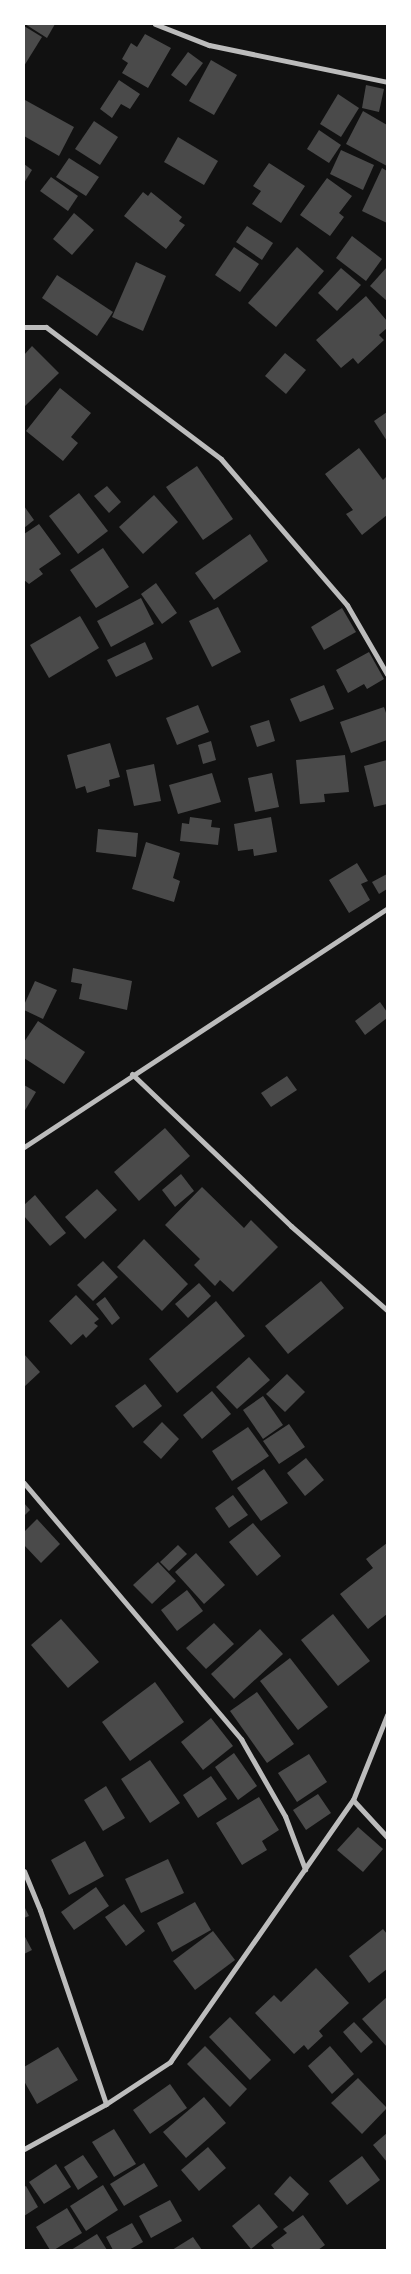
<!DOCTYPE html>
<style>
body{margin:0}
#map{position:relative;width:411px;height:2274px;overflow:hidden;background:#111;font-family:"Roboto Condensed",sans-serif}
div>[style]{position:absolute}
.building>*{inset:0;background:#4a4a4a}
.minor>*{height:5px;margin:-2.5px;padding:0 2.5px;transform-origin:2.5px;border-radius:2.5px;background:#bcbcbc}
span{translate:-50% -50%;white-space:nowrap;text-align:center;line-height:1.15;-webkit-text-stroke:5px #fff;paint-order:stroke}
.frame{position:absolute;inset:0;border:25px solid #fff;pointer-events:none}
</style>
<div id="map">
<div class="building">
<i style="clip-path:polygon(25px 24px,55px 24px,47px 38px)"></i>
<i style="clip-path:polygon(24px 26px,42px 37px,24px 66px)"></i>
<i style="clip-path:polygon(145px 34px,171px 48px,148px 88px,122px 73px,128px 63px,122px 59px,131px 43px,137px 47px)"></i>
<i style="clip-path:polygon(188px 52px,203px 63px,186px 86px,171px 75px)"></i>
<i style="clip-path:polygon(211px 60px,237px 75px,214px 115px,189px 101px)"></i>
<i style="clip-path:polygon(119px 80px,140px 94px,130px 109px,121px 104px,112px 118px,100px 109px)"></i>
<i style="clip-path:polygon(366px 85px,384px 89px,379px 112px,362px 108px)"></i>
<i style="clip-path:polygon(338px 94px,359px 108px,341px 137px,320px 124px)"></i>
<i style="clip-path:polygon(25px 100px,74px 127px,59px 156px,24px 136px)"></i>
<i style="clip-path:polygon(363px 111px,387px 125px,387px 166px,346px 144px)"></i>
<i style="clip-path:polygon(94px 121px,118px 137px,100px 165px,75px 149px)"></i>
<i style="clip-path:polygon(319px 130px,341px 145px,329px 163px,307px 149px)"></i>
<i style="clip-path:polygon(178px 137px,218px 161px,204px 185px,164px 162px)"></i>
<i style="clip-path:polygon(341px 150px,374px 165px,363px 190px,330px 174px)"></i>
<i style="clip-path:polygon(69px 158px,99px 177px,86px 196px,56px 177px)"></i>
<i style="clip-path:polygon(269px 163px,305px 186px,281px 223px,252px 204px,261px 191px,253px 186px)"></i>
<i style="clip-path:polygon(24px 164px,32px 170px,24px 183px)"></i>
<i style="clip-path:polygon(382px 168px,387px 171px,387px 223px,362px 211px)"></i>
<i style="clip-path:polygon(51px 177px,78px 196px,68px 211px,40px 191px)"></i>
<i style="clip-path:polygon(327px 178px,352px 196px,339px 213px,344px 217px,330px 236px,300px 215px)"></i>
<i style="clip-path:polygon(143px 192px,148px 196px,151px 192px,182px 217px,179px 221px,185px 225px,166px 249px,124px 216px)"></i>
<i style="clip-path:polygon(74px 213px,94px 230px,72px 255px,53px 239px)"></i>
<i style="clip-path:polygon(247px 226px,273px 243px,262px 260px,236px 242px)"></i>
<i style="clip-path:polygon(352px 236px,382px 259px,366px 281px,336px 258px)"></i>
<i style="clip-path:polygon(234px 247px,259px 264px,240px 292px,215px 275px)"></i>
<i style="clip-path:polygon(297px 247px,324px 271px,276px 327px,248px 303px)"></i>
<i style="clip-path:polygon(136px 262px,166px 276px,143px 331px,112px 317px)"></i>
<i style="clip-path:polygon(387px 267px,387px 301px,370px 286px)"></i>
<i style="clip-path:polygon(341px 268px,361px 285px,337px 311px,318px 293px)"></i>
<i style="clip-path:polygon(57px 275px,113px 312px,97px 336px,42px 298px)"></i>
<i style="clip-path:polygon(366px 296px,387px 321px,387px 328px,379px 335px,384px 340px,358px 364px,353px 358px,341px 368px,316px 340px)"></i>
<i style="clip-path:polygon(32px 346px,59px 373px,24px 407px,24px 355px)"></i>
<i style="clip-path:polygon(285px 353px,306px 370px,286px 394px,265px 376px)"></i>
<i style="clip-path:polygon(60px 388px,91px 413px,71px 437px,78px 443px,63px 461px,26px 431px)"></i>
<i style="clip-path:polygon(387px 412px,387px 441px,374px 421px)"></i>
<i style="clip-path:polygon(359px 448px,383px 480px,387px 476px,387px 515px,362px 535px,346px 514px,353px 510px,325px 474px)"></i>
<i style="clip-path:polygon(197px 466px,233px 519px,203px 540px,166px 487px)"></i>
<i style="clip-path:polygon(107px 486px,121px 502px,109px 513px,94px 496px)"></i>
<i style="clip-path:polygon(79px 493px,108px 531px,78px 554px,49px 516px)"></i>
<i style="clip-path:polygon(154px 495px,178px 522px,143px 554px,119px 527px)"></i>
<i style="clip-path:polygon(24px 506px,34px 520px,24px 528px)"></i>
<i style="clip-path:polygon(39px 524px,61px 554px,39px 569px,43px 574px,29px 584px,24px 580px,24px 534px)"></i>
<i style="clip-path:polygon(250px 534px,268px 561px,214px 600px,195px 573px)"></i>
<i style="clip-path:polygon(103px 548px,129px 587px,96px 608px,70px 570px)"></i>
<i style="clip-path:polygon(156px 583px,177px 613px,162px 624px,141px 594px)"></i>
<i style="clip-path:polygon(141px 598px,154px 624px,111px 647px,97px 621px)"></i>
<i style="clip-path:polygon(218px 607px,241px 652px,212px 667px,189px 621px)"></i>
<i style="clip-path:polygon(342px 608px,356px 632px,324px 650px,311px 627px)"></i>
<i style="clip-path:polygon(80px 616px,99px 648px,49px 678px,30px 645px)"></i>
<i style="clip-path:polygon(145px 642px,153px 659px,116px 677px,107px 660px)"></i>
<i style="clip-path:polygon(369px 652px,384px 679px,367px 689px,364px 684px,348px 693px,336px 670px)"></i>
<i style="clip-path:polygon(324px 685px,334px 709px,300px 722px,290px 699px)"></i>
<i style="clip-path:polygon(198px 705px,209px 732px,177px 745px,166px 718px)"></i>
<i style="clip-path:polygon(384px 707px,387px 716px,387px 740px,351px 753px,340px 722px)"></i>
<i style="clip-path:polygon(269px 720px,275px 741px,257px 747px,250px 726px)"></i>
<i style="clip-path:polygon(211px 741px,216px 760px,203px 764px,198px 745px)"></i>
<i style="clip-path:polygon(110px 743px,120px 777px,109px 780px,110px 786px,87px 793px,85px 786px,76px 789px,67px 755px)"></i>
<i style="clip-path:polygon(345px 755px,349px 792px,324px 794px,325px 802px,300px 804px,296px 760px)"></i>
<i style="clip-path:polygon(387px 760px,387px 804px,374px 807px,364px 766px)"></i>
<i style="clip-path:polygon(154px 764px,161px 801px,134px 806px,126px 770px)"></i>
<i style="clip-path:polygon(212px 773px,221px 802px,178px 814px,169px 785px)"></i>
<i style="clip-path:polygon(272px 773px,279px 807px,255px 812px,248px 778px)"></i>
<i style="clip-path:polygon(190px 817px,212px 820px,211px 827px,220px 828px,218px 845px,180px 841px,182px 823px,189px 824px)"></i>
<i style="clip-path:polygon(271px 817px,277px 852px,254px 856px,253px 849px,238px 851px,234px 824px)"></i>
<i style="clip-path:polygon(98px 829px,138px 833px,136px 857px,96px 852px)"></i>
<i style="clip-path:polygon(146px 842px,180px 853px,173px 878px,180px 881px,174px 902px,132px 889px)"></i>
<i style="clip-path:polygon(357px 863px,368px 881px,361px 884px,370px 900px,349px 913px,329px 880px)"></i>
<i style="clip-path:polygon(387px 874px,387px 889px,379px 894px,372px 882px)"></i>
<i style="clip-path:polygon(73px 968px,132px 981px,127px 1010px,79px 999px,82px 984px,71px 982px)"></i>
<i style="clip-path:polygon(35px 981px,57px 990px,43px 1019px,24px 1010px,24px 1005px)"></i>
<i style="clip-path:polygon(380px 1002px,387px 1012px,387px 1018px,365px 1035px,355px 1021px)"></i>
<i style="clip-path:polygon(38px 1021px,85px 1052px,64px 1084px,24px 1058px,24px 1042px)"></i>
<i style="clip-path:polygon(287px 1076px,297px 1090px,271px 1107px,261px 1093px)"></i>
<i style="clip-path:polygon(24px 1085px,36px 1092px,24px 1112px)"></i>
<i style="clip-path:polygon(165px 1128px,190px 1156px,139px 1201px,114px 1172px)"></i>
<i style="clip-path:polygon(181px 1174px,194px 1191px,175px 1207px,162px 1190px)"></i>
<i style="clip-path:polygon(202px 1187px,244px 1228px,251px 1220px,278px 1247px,233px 1292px,220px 1280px,215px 1286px,194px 1265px,200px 1259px,165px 1225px)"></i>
<i style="clip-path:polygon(97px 1189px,117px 1210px,85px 1239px,65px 1217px)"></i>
<i style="clip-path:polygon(35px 1195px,66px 1233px,50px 1246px,24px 1216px,24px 1205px)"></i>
<i style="clip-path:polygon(144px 1239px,188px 1284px,162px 1311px,117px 1267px)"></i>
<i style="clip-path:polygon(103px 1261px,118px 1277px,93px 1301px,77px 1285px)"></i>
<i style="clip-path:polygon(321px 1281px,344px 1308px,288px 1354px,265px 1326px)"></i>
<i style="clip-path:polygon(199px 1283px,211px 1296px,188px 1318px,175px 1304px)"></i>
<i style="clip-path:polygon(76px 1295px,99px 1319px,94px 1323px,98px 1326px,86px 1338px,83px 1334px,71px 1345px,49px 1321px)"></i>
<i style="clip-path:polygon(105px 1297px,120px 1318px,112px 1325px,96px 1304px)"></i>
<i style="clip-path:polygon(216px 1301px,245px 1336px,177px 1393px,149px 1359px)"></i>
<i style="clip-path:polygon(24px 1354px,40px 1372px,24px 1387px)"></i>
<i style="clip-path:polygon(249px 1357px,270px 1380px,237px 1409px,216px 1387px)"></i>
<i style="clip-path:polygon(287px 1374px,305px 1392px,285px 1412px,266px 1394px)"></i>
<i style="clip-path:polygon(145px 1384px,162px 1406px,133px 1428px,115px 1406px)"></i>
<i style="clip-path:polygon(212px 1391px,231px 1414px,202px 1439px,183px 1415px)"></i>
<i style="clip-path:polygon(263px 1396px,283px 1425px,263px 1439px,243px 1410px)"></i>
<i style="clip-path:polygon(162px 1422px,179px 1439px,161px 1459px,143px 1442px)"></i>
<i style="clip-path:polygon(289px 1424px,305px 1447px,279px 1464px,263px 1441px)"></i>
<i style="clip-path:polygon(248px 1427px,269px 1456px,232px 1481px,212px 1451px)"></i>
<i style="clip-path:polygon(306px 1458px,324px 1480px,305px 1496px,287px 1473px)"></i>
<i style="clip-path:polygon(264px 1469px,288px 1503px,261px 1521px,237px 1488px)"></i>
<i style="clip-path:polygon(233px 1495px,248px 1515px,229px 1528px,215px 1508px)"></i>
<i style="clip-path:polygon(24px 1503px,30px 1510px,24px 1516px)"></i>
<i style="clip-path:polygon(37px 1519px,60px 1544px,41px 1563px,24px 1545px,24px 1532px)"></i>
<i style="clip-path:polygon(253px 1523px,281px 1556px,257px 1576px,229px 1542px)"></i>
<i style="clip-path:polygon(387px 1543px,387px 1614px,368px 1629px,340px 1594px,373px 1568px,366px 1559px)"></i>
<i style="clip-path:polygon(178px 1545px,187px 1554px,169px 1571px,160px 1562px)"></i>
<i style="clip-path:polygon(196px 1553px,225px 1585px,204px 1604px,175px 1572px)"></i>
<i style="clip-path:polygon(158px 1562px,176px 1581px,152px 1604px,133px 1585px)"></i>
<i style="clip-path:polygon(187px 1590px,203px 1611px,177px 1631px,161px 1610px)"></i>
<i style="clip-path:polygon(333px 1614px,370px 1661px,338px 1686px,301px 1640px)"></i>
<i style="clip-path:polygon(61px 1619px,99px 1662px,68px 1688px,31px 1645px)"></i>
<i style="clip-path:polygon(214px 1623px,234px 1644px,206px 1669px,186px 1648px)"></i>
<i style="clip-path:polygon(260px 1629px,283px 1654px,234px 1699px,211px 1674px)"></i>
<i style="clip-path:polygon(290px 1658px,328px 1707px,298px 1730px,260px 1681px)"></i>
<i style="clip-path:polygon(155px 1682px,184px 1722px,130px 1761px,102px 1722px)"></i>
<i style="clip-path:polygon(257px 1692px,294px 1744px,267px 1763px,230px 1711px)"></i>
<i style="clip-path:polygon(211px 1718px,233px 1746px,203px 1770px,181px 1742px)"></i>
<i style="clip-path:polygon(234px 1753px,257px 1786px,238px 1800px,215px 1767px)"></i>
<i style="clip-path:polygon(309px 1754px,327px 1782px,297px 1802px,278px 1773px)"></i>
<i style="clip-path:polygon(150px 1760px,180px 1803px,150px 1823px,121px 1779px)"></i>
<i style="clip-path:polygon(211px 1776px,227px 1799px,198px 1818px,183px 1795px)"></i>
<i style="clip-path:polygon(106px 1786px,125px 1818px,103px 1831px,84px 1800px)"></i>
<i style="clip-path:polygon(318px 1794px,331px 1813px,306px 1830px,293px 1810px)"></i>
<i style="clip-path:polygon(259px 1797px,279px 1830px,262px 1841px,267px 1850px,242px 1865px,216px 1823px)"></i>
<i style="clip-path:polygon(358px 1827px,383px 1849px,363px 1872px,337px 1850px)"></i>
<i style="clip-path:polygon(85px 1841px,104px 1876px,69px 1895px,51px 1860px)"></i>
<i style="clip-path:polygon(168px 1859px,184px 1893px,141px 1913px,125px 1879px)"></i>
<i style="clip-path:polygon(96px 1887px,109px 1906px,74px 1930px,61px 1912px)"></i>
<i style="clip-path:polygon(195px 1902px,211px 1930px,172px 1952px,157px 1923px)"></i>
<i style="clip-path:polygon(124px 1904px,145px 1931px,126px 1946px,105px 1917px)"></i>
<i style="clip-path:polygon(24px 1906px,29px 1916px,24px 1918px)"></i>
<i style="clip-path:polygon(383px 1929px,387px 1934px,387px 1969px,369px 1983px,349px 1956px)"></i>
<i style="clip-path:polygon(213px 1931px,235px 1960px,195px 1990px,173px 1961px)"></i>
<i style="clip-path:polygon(24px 1935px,32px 1950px,24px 1954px)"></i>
<i style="clip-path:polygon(316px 1968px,349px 2003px,319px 2031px,323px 2036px,308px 2050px,304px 2045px,294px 2054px,255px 2013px,274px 1995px,281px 2002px)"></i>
<i style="clip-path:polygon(387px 1997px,387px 2047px,362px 2019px)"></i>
<i style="clip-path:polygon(230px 2017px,271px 2060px,250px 2080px,209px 2037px)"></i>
<i style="clip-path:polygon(354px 2022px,373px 2042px,361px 2053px,343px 2032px)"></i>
<i style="clip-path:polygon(205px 2046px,247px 2089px,230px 2107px,187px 2064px)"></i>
<i style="clip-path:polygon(330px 2046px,354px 2074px,332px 2094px,308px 2066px)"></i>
<i style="clip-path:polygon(58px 2047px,78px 2080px,37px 2104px,24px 2081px,24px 2067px)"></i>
<i style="clip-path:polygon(358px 2078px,387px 2108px,362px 2134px,331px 2103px)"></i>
<i style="clip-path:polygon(170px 2084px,187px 2108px,150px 2134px,133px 2110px)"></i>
<i style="clip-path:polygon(204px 2097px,226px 2123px,186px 2158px,163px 2132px)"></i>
<i style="clip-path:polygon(114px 2129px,136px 2164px,114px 2177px,92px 2142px)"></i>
<i style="clip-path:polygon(387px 2133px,387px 2162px,373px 2145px)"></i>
<i style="clip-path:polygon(208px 2147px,226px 2168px,199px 2191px,181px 2170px)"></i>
<i style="clip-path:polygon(83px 2155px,98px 2177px,78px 2190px,64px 2167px)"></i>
<i style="clip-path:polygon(362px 2156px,380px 2180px,347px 2205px,329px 2181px)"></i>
<i style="clip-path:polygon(144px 2163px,158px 2186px,124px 2206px,110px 2184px)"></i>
<i style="clip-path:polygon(56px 2164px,71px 2187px,44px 2204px,29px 2182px)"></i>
<i style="clip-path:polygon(290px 2176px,309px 2194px,293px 2212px,274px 2194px)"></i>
<i style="clip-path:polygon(103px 2185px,118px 2210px,86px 2231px,70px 2206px)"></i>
<i style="clip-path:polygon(26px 2186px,38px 2207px,24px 2216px,24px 2187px)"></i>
<i style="clip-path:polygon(170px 2200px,182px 2221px,151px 2238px,139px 2216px)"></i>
<i style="clip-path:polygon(259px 2204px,278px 2227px,251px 2249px,232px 2226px)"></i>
<i style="clip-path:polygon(67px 2208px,82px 2233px,54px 2250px,50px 2250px,36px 2227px)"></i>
<i style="clip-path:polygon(303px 2215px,325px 2245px,318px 2250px,275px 2250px,271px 2245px,287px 2233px,283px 2229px)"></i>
<i style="clip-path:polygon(132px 2223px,143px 2242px,129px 2250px,113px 2250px,106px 2237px)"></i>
<i style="clip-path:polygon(97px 2234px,107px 2250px,71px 2250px)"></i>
<i style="clip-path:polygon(193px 2237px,202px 2250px,172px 2250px)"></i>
</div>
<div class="minor">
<i style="left:155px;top:24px;width:58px;rotate:21.3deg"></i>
<i style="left:209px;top:45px;width:182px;rotate:11.7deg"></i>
<i style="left:24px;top:327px;width:22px"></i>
<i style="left:46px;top:327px;width:219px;rotate:37deg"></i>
<i style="left:221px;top:459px;width:193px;rotate:49.2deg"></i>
<i style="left:347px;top:605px;width:80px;rotate:59.9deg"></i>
<i style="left:132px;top:1074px;width:220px;rotate:43.7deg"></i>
<i style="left:291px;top:1226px;width:128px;rotate:41.2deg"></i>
<i style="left:24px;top:1147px;width:434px;rotate:-33.3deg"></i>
<i style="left:24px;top:1483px;width:336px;rotate:49.7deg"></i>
<i style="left:241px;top:1739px;width:89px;rotate:60.3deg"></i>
<i style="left:285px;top:1816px;width:57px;rotate:69.3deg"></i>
<i style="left:353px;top:1800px;width:50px;rotate:47.4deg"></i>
<i style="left:24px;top:1871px;width:42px;rotate:67.7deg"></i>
<i style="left:40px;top:1910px;width:205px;rotate:71.2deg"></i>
<i style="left:24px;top:2149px;width:94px;rotate:-28.8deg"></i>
<i style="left:106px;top:2104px;width:77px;rotate:-33.3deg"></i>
<i style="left:170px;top:2062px;width:320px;rotate:-55.1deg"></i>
<i style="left:353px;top:1800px;width:92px;rotate:-68.2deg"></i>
</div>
<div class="frame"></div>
</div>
